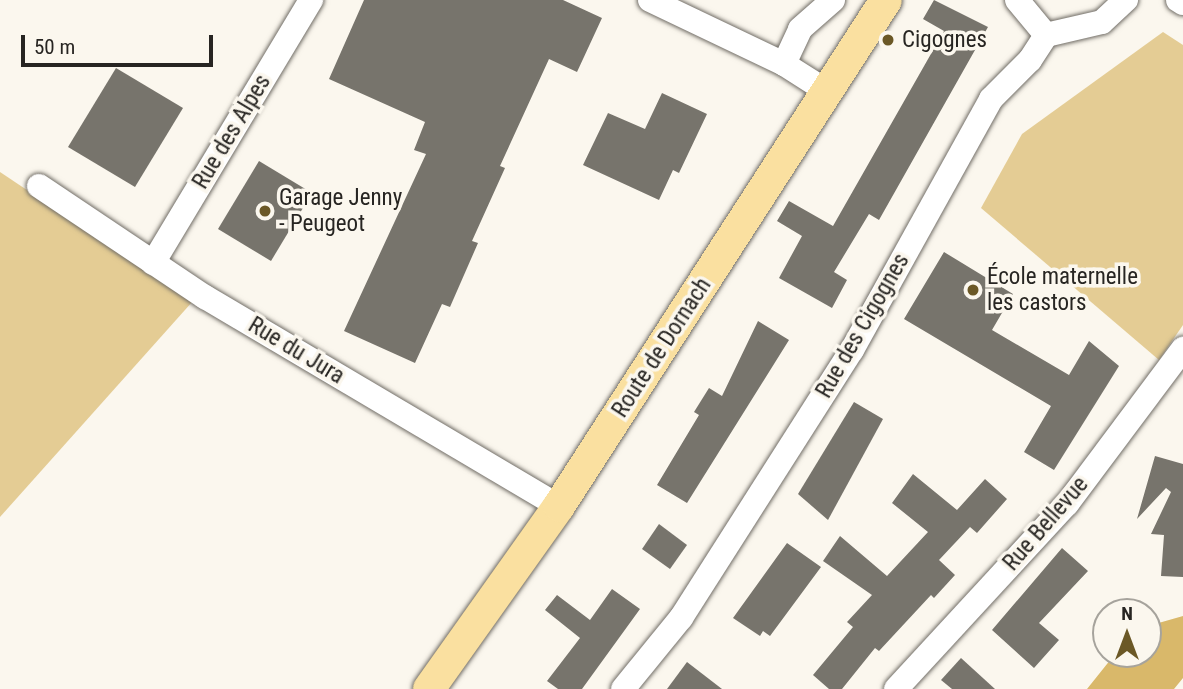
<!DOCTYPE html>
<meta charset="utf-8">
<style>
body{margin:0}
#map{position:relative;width:1183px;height:689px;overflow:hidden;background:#fbf7ee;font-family:"Roboto Condensed",sans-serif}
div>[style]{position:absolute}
.green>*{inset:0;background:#e4cc94}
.forest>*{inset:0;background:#d9b86a}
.building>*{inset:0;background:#77746c}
.roads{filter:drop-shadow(0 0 2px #716d66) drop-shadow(0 0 2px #716d66)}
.minor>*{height:24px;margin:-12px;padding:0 12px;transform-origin:12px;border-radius:12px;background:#fff}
.major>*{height:32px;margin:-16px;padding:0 16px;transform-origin:16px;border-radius:16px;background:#fae0a0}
.dots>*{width:19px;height:19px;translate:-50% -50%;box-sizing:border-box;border:4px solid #fbf7ee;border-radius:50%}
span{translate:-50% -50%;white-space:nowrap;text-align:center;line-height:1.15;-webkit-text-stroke:7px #fbf7ee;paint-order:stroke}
.poi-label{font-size:23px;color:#272522}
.left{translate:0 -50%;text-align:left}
.street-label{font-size:23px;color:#272522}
.north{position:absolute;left:1092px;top:598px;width:70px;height:70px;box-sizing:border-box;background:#fbf7ee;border:2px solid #a6a39c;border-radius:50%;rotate:0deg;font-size:19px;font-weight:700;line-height:28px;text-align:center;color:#272522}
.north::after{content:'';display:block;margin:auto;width:24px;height:32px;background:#6b5826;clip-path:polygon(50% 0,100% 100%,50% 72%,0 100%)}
.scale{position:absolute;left:21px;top:35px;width:192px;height:32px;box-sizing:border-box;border:4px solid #272522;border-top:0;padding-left:9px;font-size:21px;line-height:24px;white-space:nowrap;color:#272522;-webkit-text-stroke:5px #fbf7ee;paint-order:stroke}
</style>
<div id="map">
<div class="green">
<i style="clip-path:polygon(1163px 32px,1183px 45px,1183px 325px,1159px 360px,981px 208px,1022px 134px)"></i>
<i style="clip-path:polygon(0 172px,193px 301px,0 517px)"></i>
</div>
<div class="forest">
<i style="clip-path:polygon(1183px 616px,1183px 678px,1174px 689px,1087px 689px,1115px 654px,1148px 654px,1148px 626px)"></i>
</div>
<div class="building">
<i style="clip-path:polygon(364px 0,563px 0,602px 18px,577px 72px,549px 59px,500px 166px,505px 168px,472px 241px,478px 243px,450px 307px,442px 304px,415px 363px,344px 331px,426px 154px,414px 150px,425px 122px,329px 79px)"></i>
<i style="clip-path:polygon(934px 0,988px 27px,879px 220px,869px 214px,834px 272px,847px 280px,832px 308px,779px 278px,802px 236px,777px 221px,789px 201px,833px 226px,944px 31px,923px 19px)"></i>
<i style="clip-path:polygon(116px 68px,183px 108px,135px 187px,68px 147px)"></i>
<i style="clip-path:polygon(662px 93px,707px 114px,679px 173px,673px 170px,659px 200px,583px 165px,608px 113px,645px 129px)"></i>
<i style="clip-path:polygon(259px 161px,312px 193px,271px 261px,218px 229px)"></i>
<i style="clip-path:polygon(944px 252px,1013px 294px,992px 330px,1069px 375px,1089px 341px,1119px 366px,1054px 470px,1024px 452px,1051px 406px,904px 319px)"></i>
<i style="clip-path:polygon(758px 321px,789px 340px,687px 503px,657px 485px,699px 415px,694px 412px,709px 388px,722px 396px)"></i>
<i style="clip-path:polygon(854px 402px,883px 419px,828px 520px,798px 494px)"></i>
<i style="clip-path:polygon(1155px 456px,1183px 464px,1183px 577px,1161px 576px,1164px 535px,1151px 534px,1171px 492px,1166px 488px,1137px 519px)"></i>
<i style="clip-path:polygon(913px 474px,957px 510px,985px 479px,1007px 499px,977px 533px,970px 527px,939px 560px,955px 575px,934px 598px,931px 595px,879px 651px,875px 648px,842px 689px,829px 689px,813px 675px,853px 627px,847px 622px,872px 595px,823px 561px,840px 536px,887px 576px,928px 532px,892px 503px)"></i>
<i style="clip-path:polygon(659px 524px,687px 545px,670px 569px,642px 549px)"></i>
<i style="clip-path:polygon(787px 543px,821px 567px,770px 636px,763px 631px,760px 636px,733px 618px)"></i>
<i style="clip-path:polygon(1062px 548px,1088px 571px,1039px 623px,1059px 640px,1034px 668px,992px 630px)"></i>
<i style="clip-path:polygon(612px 589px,640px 609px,582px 689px,558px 689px,547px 681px,580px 638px,545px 610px,557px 595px,590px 620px)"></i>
<i style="clip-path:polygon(961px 658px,995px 689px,952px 689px,941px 680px)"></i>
<i style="clip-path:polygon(687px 662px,722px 689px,667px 689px)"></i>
</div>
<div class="roads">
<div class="minor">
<i style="left:650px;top:0;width:148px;rotate:25.5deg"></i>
<i style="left:784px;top:64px;width:52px;rotate:32.5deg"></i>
<i style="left:1017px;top:0;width:45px;rotate:50.4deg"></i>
<i style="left:1178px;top:0;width:6px;rotate:31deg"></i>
<i style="left:784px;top:64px;width:38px;rotate:-65deg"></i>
<i style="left:800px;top:29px;width:44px;rotate:-41.3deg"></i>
<i style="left:39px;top:186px;width:200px;rotate:33.8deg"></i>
<i style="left:205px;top:297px;width:411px;rotate:30.6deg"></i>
<i style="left:153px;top:263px;width:307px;rotate:-59deg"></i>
<i style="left:623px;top:689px;width:92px;rotate:-50.8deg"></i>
<i style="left:681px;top:618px;width:318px;rotate:-57.5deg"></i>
<i style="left:852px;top:350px;width:287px;rotate:-61deg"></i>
<i style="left:991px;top:99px;width:55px;rotate:-45deg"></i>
<i style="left:1030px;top:60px;width:30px;rotate:-57deg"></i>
<i style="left:1046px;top:35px;width:57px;rotate:-13.1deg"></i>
<i style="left:1102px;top:22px;width:33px;rotate:-43deg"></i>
<i style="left:896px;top:689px;width:252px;rotate:-47.3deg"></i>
<i style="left:1067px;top:504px;width:194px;rotate:-53.2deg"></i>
</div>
<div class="major">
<i style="left:429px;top:689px;width:224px;rotate:-54.6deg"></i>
<i style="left:559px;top:506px;width:602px;rotate:-57.13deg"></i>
</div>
</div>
<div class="dots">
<i style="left:888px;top:40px;background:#6b5826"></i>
<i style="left:265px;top:211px;background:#6b5826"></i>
<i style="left:973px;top:290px;background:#6b5826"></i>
</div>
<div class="poi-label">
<span class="left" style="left:902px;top:40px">Cigognes</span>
<span class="left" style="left:279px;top:211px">Garage Jenny<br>- Peugeot</span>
<span class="left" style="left:987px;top:290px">École maternelle<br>les castors</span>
</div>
<div class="street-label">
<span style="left:232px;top:132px;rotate:-59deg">Rue des Alpes</span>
<span style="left:863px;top:326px;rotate:-60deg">Rue des Cigognes</span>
<span style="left:662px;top:348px;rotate:-57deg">Route de Dornach</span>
<span style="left:296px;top:351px;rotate:31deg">Rue du Jura</span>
<span style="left:1046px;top:524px;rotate:-49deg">Rue Bellevue</span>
</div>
<div class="north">N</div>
<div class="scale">50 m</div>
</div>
